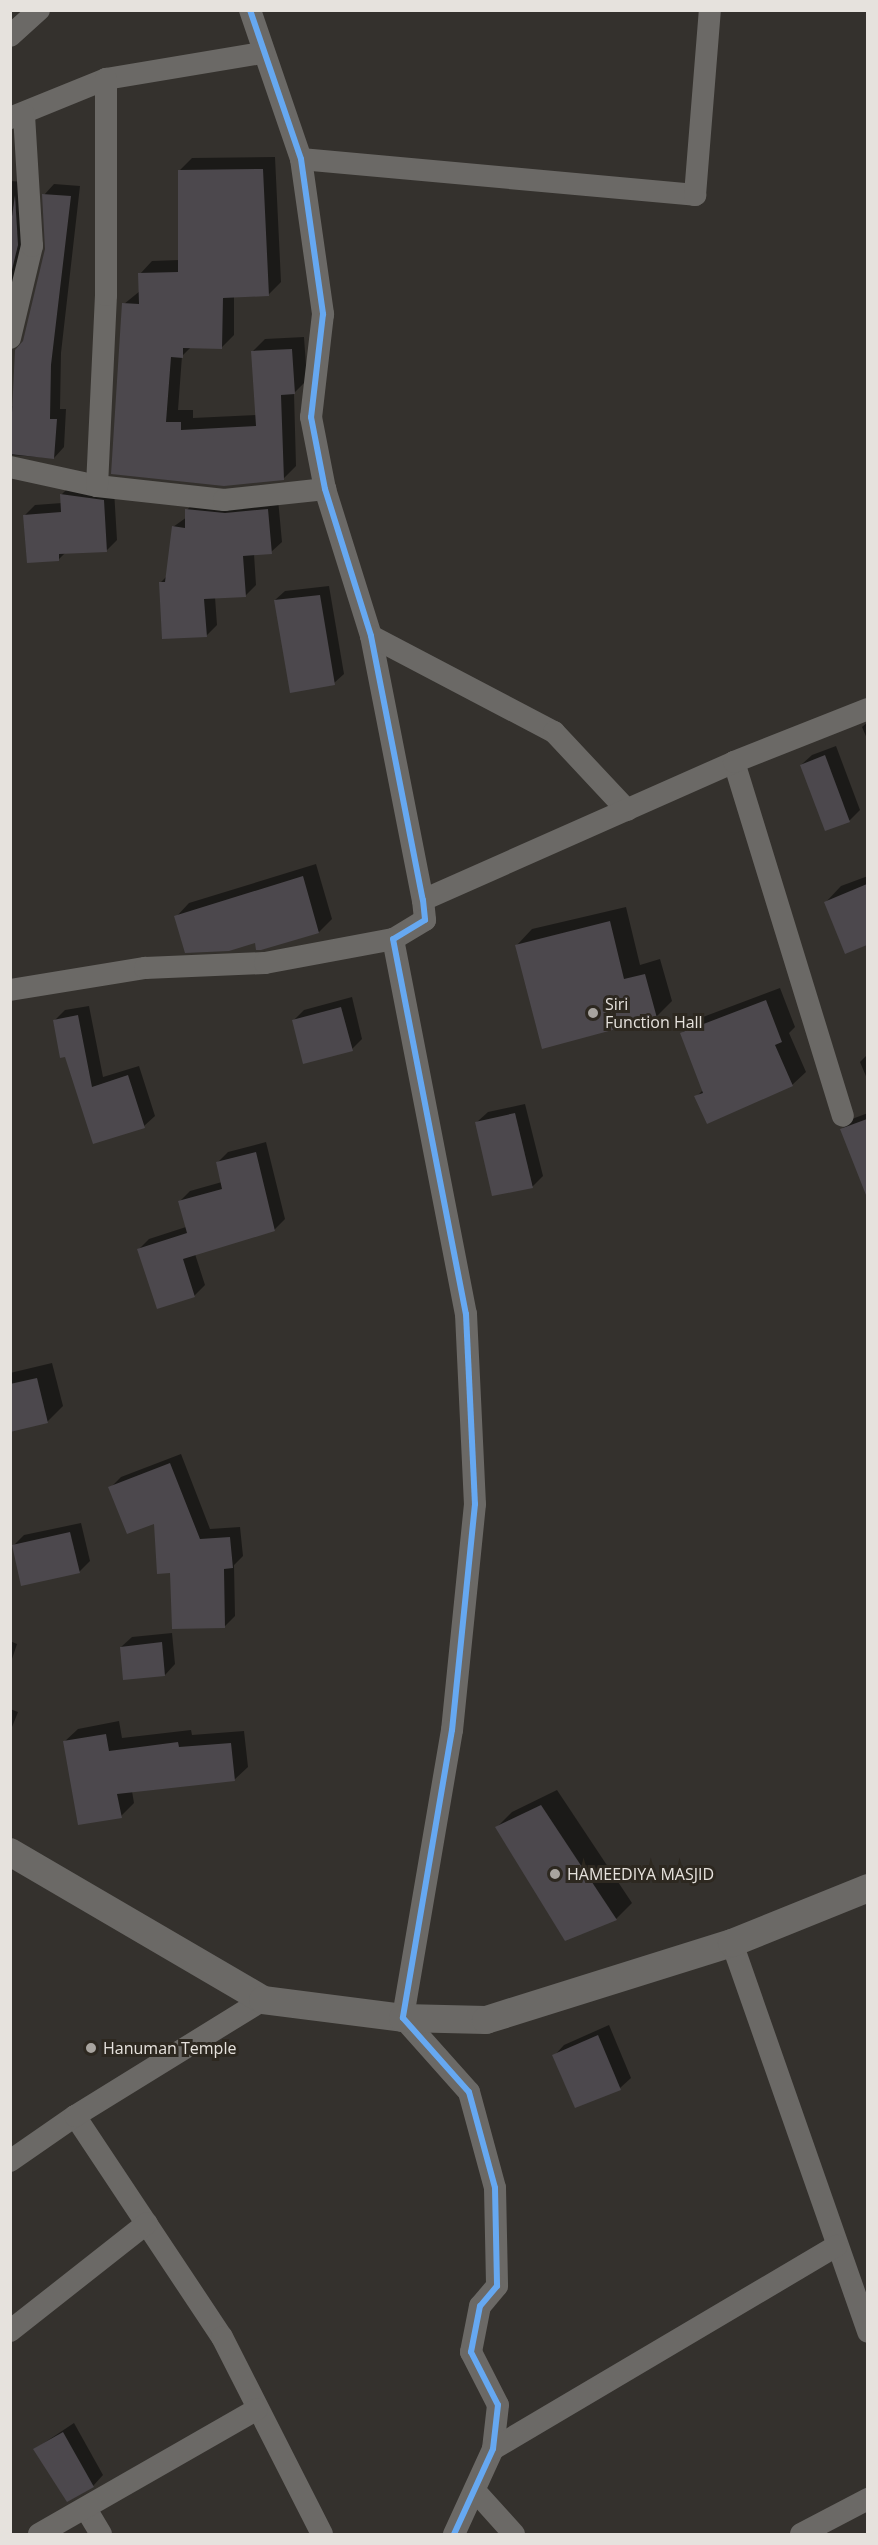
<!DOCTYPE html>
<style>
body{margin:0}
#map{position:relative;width:878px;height:2545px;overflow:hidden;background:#34312d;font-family:"Open Sans",sans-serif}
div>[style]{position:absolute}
.shadow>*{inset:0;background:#0007}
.building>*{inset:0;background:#4c484d}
.minor>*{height:22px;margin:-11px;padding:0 11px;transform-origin:11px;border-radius:11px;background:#6b6966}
.tertiary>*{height:28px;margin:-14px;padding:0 14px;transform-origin:14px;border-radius:14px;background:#6b6966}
.cycleway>*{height:6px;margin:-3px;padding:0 3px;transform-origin:3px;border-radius:3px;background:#66a8f1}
.dots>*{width:16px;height:16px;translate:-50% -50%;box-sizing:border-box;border:3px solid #2d2820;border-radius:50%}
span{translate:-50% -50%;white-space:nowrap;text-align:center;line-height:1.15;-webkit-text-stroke:6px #2d2820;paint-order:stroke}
.poi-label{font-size:16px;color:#e6e2dd}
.left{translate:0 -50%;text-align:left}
.frame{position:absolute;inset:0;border:12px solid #e6e2dd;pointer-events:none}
</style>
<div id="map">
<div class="shadow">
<i style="clip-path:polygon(275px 157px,281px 282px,268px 295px,234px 296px,234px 335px,221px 348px,191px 347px,182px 356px,178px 410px,193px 410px,193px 418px,257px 415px,252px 352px,265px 339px,304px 337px,307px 380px,294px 393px,296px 466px,284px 478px,113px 473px,124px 304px,140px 291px,140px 274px,152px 261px,179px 260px,179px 171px,192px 158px)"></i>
<i style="clip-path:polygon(10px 181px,25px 182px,28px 233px,10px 312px)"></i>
<i style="clip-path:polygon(54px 184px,80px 186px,61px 353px,60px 409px,66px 409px,64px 447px,54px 458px,10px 455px,10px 406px,15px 406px,24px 342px,47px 249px,44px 195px)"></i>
<i style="clip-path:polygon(72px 484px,114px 490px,117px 540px,107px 550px,66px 552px,59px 559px,25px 515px,35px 505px,62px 503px,61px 495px)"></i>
<i style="clip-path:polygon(197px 499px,278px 499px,282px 542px,271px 552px,254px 554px,256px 585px,245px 596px,215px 597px,217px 625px,206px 636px,160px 583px,167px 576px,173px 527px,187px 517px,187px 510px)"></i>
<i style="clip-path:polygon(329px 586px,344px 674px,334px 683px,275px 600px,285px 591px)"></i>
<i style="clip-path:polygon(868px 722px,868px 741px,862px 727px)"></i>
<i style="clip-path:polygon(836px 746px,860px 810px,850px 820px,826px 829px,801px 765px,812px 755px)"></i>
<i style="clip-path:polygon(316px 864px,332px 919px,319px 932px,256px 942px,176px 917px,189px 903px)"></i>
<i style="clip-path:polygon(868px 876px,868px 944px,846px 953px,826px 902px,841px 886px)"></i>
<i style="clip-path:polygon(626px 907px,640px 965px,660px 959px,672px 1001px,656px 1017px,517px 945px,532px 929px)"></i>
<i style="clip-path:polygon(780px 988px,795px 1027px,789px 1033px,806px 1072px,792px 1085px,696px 1097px,703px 1090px,681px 1034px,695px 1020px)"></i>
<i style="clip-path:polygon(352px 997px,362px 1039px,352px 1049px,293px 1021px,304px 1010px)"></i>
<i style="clip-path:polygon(89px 1006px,103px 1077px,139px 1066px,155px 1116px,144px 1126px,94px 1142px,54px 1021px,65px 1010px)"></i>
<i style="clip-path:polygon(868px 1054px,868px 1081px,860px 1062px)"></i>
<i style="clip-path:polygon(525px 1104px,543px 1176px,533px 1186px,493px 1194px,477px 1122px,488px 1112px)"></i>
<i style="clip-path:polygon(868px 1113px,868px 1154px,853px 1159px,842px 1129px,852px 1119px)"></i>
<i style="clip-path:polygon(266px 1142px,285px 1219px,274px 1230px,195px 1254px,205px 1285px,194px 1296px,139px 1249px,149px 1239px,186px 1227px,180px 1201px,190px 1191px,222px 1182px,218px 1162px,228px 1152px)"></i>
<i style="clip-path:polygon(52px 1363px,63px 1406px,47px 1422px,10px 1431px,10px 1373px)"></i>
<i style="clip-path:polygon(181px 1454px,210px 1529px,240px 1527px,243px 1556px,234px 1565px,235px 1616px,224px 1627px,172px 1571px,155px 1521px,110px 1488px,121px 1477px)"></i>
<i style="clip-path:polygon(81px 1523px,90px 1561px,79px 1572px,13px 1546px,24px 1535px)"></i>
<i style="clip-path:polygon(172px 1633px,175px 1664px,165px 1675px,121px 1647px,132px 1637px)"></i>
<i style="clip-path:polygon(10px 1641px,17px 1644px,10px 1665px)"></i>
<i style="clip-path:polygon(10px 1709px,18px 1712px,10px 1732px)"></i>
<i style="clip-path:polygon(119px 1721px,122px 1738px,191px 1730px,192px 1735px,244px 1731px,248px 1767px,234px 1780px,132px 1791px,134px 1803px,121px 1816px,64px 1742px,78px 1729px)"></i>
<i style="clip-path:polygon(557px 1790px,632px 1903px,616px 1919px,497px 1827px,512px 1812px)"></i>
<i style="clip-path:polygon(609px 2025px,631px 2078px,620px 2088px,576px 2106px,554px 2056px,564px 2045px)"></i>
<i style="clip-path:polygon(74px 2423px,103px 2475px,93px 2486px,35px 2449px)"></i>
</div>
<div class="building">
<i style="clip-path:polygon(263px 169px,269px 296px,223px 298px,222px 349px,183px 348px,183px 358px,171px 357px,166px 422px,181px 422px,181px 430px,256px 426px,251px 351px,292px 349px,295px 394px,281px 395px,284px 480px,224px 486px,111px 474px,122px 303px,139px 304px,138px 273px,178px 272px,178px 170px)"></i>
<i style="clip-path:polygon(42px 194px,71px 196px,51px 365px,50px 419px,57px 419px,54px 459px,10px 454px,15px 350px,23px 341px,45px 249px)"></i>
<i style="clip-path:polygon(15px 195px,18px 245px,10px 278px,10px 231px)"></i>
<i style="clip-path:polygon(60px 494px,104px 500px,107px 552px,59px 554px,59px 561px,27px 563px,23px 515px,61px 512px)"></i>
<i style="clip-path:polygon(185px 509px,225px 513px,268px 509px,272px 554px,243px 556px,246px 597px,204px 599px,207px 637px,162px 639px,159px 582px,165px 582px,172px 526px,185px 528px)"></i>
<i style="clip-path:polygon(320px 595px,335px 685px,290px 693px,274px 600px)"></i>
<i style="clip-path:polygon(825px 755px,850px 822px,825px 831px,800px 765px)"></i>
<i style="clip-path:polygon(303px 876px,319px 933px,261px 950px,256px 950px,255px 943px,229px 951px,185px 953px,174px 916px)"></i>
<i style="clip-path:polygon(867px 884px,867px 945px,845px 954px,824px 902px)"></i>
<i style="clip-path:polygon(610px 921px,624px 979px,645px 974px,657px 1018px,542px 1049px,515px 945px)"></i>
<i style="clip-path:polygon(766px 1000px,782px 1042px,775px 1045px,793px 1086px,707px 1124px,694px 1096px,703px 1093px,680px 1033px)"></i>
<i style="clip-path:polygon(341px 1007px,353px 1051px,303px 1064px,292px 1020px)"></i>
<i style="clip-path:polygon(78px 1015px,92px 1087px,128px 1075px,145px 1128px,93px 1144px,65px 1057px,60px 1058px,53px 1020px)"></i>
<i style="clip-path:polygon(515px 1113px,533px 1188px,492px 1196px,475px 1122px)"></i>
<i style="clip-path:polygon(867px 1119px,867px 1195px,866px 1195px,840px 1129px)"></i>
<i style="clip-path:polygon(256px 1152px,275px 1231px,183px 1259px,195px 1297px,157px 1309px,137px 1249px,187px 1233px,178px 1201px,222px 1189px,216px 1162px)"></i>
<i style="clip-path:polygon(37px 1378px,48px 1423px,10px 1432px,10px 1384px)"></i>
<i style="clip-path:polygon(170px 1463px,200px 1539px,230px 1537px,233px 1568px,224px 1569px,225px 1628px,172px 1629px,170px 1573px,157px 1574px,154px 1524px,127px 1534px,108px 1487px)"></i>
<i style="clip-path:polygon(70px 1532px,80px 1573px,21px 1586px,12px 1545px)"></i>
<i style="clip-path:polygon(162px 1642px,165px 1676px,123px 1680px,120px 1647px)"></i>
<i style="clip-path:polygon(106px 1734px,109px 1751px,178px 1742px,179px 1747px,231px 1743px,235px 1781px,117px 1794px,122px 1818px,78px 1825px,63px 1741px)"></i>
<i style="clip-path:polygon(541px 1805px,617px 1920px,565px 1941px,495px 1827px)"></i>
<i style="clip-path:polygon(598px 2035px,621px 2090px,575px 2108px,552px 2055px)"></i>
<i style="clip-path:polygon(63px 2432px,94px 2487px,67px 2502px,33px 2449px)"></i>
</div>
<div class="minor">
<i style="left:250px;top:10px;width:157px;rotate:71.1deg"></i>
<i style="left:301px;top:159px;width:157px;rotate:81.9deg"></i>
<i style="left:323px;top:314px;width:104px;rotate:96.6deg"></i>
<i style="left:311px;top:417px;width:73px;rotate:79deg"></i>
<i style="left:325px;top:489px;width:154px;rotate:72.6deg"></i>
<i style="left:371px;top:636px;width:269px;rotate:78.9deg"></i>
<i style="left:423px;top:900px;width:20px;rotate:84deg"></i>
<i style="left:425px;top:920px;width:37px;rotate:149deg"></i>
<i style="left:393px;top:939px;width:382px;rotate:79deg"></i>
<i style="left:466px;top:1314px;width:190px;rotate:87.3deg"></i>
<i style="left:475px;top:1504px;width:227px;rotate:95.8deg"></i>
<i style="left:452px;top:1730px;width:292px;rotate:99.7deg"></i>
<i style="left:403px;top:2018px;width:99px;rotate:48.3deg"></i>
<i style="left:469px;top:2092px;width:99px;rotate:74.8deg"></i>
<i style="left:495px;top:2188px;width:98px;rotate:88.8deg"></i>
<i style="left:497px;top:2286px;width:26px;rotate:130deg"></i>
<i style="left:480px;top:2306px;width:47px;rotate:101.1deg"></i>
<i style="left:471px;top:2352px;width:59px;rotate:63deg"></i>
<i style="left:498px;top:2405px;width:44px;rotate:96.5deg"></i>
<i style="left:493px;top:2449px;width:94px;rotate:114.6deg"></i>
<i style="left:10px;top:36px;width:39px;rotate:-42deg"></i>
<i style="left:10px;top:118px;width:104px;rotate:-22.1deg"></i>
<i style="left:106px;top:79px;width:158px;rotate:-9.5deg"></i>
<i style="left:301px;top:159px;width:396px;rotate:5.2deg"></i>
<i style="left:695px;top:195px;width:186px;rotate:-85.4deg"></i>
<i style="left:10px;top:338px;width:95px;rotate:-76.6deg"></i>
<i style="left:32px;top:246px;width:132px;rotate:-93.5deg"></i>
<i style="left:10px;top:467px;width:89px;rotate:12.3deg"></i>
<i style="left:97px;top:486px;width:128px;rotate:6.3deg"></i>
<i style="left:224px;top:500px;width:102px;rotate:-6.2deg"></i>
<i style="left:97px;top:486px;width:191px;rotate:-87.3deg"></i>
<i style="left:106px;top:295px;width:216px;rotate:-90deg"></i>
<i style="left:371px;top:636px;width:207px;rotate:27.7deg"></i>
<i style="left:554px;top:732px;width:107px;rotate:46.9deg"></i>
<i style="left:734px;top:762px;width:370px;rotate:72.9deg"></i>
<i style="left:423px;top:900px;width:340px;rotate:-23.9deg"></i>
<i style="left:734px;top:762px;width:144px;rotate:-21.6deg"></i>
<i style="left:10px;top:990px;width:137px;rotate:-9.3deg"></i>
<i style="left:145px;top:968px;width:120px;rotate:-2.4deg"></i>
<i style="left:265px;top:963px;width:130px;rotate:-10.6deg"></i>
<i style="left:732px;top:1943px;width:412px;rotate:70.7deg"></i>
<i style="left:75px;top:2116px;width:265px;rotate:56.4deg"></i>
<i style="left:222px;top:2337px;width:221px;rotate:63.1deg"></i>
<i style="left:10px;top:2161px;width:79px;rotate:-34.7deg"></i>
<i style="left:75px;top:2116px;width:221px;rotate:-31.7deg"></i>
<i style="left:10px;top:2331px;width:174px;rotate:-38.2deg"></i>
<i style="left:493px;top:2449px;width:399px;rotate:-30.6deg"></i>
<i style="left:476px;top:2492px;width:57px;rotate:47.9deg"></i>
<i style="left:86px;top:2509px;width:29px;rotate:59deg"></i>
<i style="left:39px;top:2534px;width:251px;rotate:-29.8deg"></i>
<i style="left:801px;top:2534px;width:76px;rotate:-27.6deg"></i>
</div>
<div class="tertiary">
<i style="left:10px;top:1852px;width:293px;rotate:30.3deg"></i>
<i style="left:263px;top:2000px;width:141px;rotate:7.3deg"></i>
<i style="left:403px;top:2018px;width:83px;rotate:1.4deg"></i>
<i style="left:486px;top:2020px;width:258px;rotate:-17.4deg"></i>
<i style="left:732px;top:1943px;width:147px;rotate:-22deg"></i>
</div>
<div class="cycleway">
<i style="left:250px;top:10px;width:157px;rotate:71.1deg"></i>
<i style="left:301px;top:159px;width:157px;rotate:81.9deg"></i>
<i style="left:323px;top:314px;width:104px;rotate:96.6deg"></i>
<i style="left:311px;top:417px;width:73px;rotate:79deg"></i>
<i style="left:325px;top:489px;width:154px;rotate:72.6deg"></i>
<i style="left:371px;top:636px;width:269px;rotate:78.9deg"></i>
<i style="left:423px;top:900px;width:20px;rotate:84deg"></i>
<i style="left:425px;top:920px;width:37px;rotate:149deg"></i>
<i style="left:393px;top:939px;width:382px;rotate:79deg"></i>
<i style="left:466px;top:1314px;width:190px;rotate:87.3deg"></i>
<i style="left:475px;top:1504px;width:227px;rotate:95.8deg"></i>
<i style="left:452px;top:1730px;width:292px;rotate:99.7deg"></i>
<i style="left:403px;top:2018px;width:99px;rotate:48.3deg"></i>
<i style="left:469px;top:2092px;width:99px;rotate:74.8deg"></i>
<i style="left:495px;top:2188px;width:98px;rotate:88.8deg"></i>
<i style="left:497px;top:2286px;width:26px;rotate:130deg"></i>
<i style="left:480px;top:2306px;width:47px;rotate:101.1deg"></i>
<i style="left:471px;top:2352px;width:59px;rotate:63deg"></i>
<i style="left:498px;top:2405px;width:44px;rotate:96.5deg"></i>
<i style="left:493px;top:2449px;width:94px;rotate:114.6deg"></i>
</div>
<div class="dots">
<i style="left:593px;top:1013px;background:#a8a49f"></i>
<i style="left:555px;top:1874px;background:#a8a49f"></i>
<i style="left:91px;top:2048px;background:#a8a49f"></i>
</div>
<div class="poi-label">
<span class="left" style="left:605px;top:1013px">Siri<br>Function Hall</span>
<span class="left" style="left:567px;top:1874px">HAMEEDIYA MASJID</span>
<span class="left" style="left:103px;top:2048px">Hanuman Temple</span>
</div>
<div class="frame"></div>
</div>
